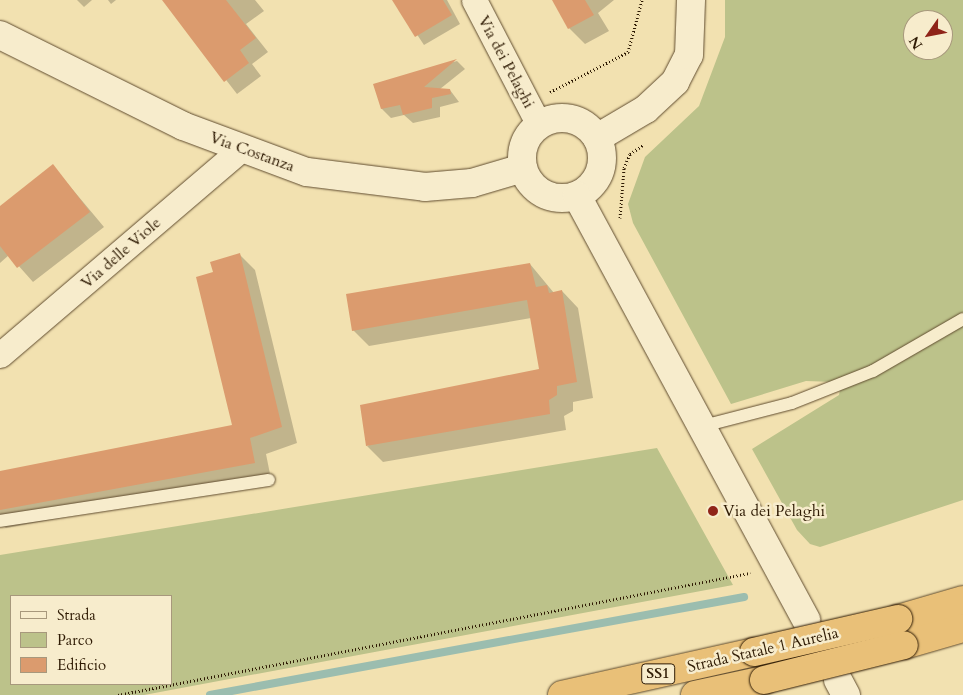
<!DOCTYPE html>
<style>
body{margin:0}
#map{position:relative;width:963px;height:695px;overflow:hidden;background:#f2e1b0;font-family:Cardo,serif}
div>[style]{position:absolute}
.green>*{inset:0;background:#bcc28a}
.shadow>*{inset:0;background:#0003}
.stream>*{height:8px;margin:-4px;padding:0 4px;transform-origin:4px;border-radius:4px;background:#9bbdaf}
.building>*{inset:0;background:#db9b6e}
.path>*{height:3px;margin-top:-1.5px;transform-origin:0;background:repeating-linear-gradient(90deg,#2f1b04 0 1px,transparent 0 3.5px)}
.roads{filter:drop-shadow(0 0 1px #604c2f) drop-shadow(0 0 1px #604c2f)}
.lane>*{height:12px;margin:-6px;padding:0 6px;transform-origin:6px;border-radius:6px;background:#f7eccc}
.street>*{height:25px;margin:-12.5px;padding:0 12.5px;transform-origin:12.5px;border-radius:12.5px;background:#f7eccc}
.secondary>*{height:28px;margin:-14px;padding:0 14px;transform-origin:14px;border-radius:14px;background:#f7eccc}
.secondary>.ring{margin:-14px;padding:0;box-sizing:content-box;background:none;border:28px solid #f7eccc;border-radius:50%}
.highway>*{height:28px;margin:-14px;padding:0 14px;transform-origin:14px;border-radius:14px;background:#e9c078}
.bridges{filter:drop-shadow(0 0 1px #2f1b04) drop-shadow(0 0 1px #2f1b04)}
.highway-bridge>*{height:28px;margin:-14px;padding:0 14px;transform-origin:14px;border-radius:14px;background:#e9c078}
.dots>*{width:14px;height:14px;translate:-50% -50%;box-sizing:border-box;border:2px solid #f7eccc;border-radius:50%}
span{translate:-50% -50%;white-space:nowrap;text-align:center;line-height:1.15;-webkit-text-stroke:5px #f7eccc;paint-order:stroke}
.shield-label span{padding:1px 4px;background:#f7eccc;border:1px solid;border-radius:4px;-webkit-text-stroke-width:0}
.shield-label{font-size:15px;color:#2f1b04;font-weight:700}
.street-label{font-size:16px;color:#2f1b04}
.poi-label{font-size:16px;color:#2f1b04}
.left{translate:0 -50%;text-align:left}
.legend{position:absolute;left:10px;top:595px;width:162px;height:90px;box-sizing:border-box;background:#f7eccc;border:1px solid #a7987c;margin:0;padding:6px 9px;list-style:none;font-size:15px;color:#2f1b04}
.legend li{display:flex;align-items:center;gap:10px;height:25px}
.legend b{width:25px;border:1px solid #a7987c}
.north{position:absolute;left:903px;top:10px;width:50px;height:50px;box-sizing:border-box;background:#f7eccc;border:1px solid #a7987c;border-radius:50%;rotate:237deg;font-size:14px;font-weight:700;line-height:20px;text-align:center;color:#2f1b04}
.north::after{content:'';display:block;margin:auto;width:18px;height:22px;background:#8f2418;clip-path:polygon(50% 0,100% 100%,50% 72%,0 100%)}
</style>
<div id="map">
<div class="green">
<i style="clip-path:polygon(evenodd,725px 0,963px 0,963px 500px,820px 547px,810px 544px,797px 530px,752px 449px,839px 395px,840px 389px,834px 382px,806px 381px,731px 404px,633px 223px,628px 204px,645px 157px,699px 106px,725px 37px,725px 0,913px 20px,943px 20px,943px 50px,913px 50px,913px 20px)"></i>
<i style="clip-path:polygon(evenodd,657px 448px,733px 585px,144px 695px,0 695px,0 555px,657px 448px,11px 596px,171px 596px,171px 684px,11px 684px,11px 596px)"></i>
</div>
<div class="shadow">
<i style="clip-path:polygon(77px 0,92px 0,84px 7px)"></i>
<i style="clip-path:polygon(108px 0,116px 0,111px 4px)"></i>
<i style="clip-path:polygon(164px 0,255px 0,264px 11px,246px 24px,268px 52px,252px 64px,261px 76px,237px 94px)"></i>
<i style="clip-path:polygon(394px 0,447px 0,460px 24px,424px 45px)"></i>
<i style="clip-path:polygon(553px 0,614px 0,598px 13px,609px 31px,585px 44px,569px 28px)"></i>
<i style="clip-path:polygon(457px 61px,465px 69px,440px 89px,450px 90px,459px 102px,440px 107px,440px 117px,413px 123px,404px 115px,391px 118px,382px 109px,375px 84px)"></i>
<i style="clip-path:polygon(53px 166px,104px 227px,33px 282px,9px 255px,0 263px,0 207px)"></i>
<i style="clip-path:polygon(239px 254px,255px 270px,297px 443px,266px 454px,271px 479px,6px 528px,0 524px,0 472px,233px 426px,215px 273px)"></i>
<i style="clip-path:polygon(530px 264px,554px 293px,562px 291px,578px 308px,593px 398px,573px 402px,573px 411px,564px 416px,566px 430px,383px 462px,367px 446px,541px 370px,531px 318px,369px 346px,353px 330px)"></i>
</div>
<div class="stream">
<i style="left:210px;top:695px;width:543px;rotate:-10.4deg"></i>
</div>
<div class="building">
<i style="clip-path:polygon(162px 0,226px 0,256px 38px,240px 50px,249px 63px,224px 82px)"></i>
<i style="clip-path:polygon(392px 0,443px 0,452px 15px,415px 37px)"></i>
<i style="clip-path:polygon(552px 0,585px 0,594px 15px,568px 29px)"></i>
<i style="clip-path:polygon(457px 59px,424px 87px,450px 89px,451px 94px,432px 98px,432px 108px,403px 115px,400px 105px,381px 109px,373px 84px)"></i>
<i style="clip-path:polygon(53px 164px,90px 212px,17px 268px,0 246px,0 206px)"></i>
<i style="clip-path:polygon(240px 253px,282px 427px,250px 438px,255px 463px,0 510px,0 471px,232px 425px,196px 277px,213px 272px,210px 262px)"></i>
<i style="clip-path:polygon(530px 263px,536px 287px,547px 285px,549px 293px,562px 290px,577px 382px,557px 386px,557px 395px,549px 400px,550px 414px,366px 446px,360px 405px,539px 369px,527px 300px,352px 331px,346px 294px)"></i>
</div>
<div class="path">
<i style="left:550px;top:92px;width:88px;rotate:-27.1deg"></i>
<i style="left:628px;top:52px;width:54px;rotate:-74.9deg"></i>
<i style="left:620px;top:218px;width:50px;rotate:-85.4deg"></i>
<i style="left:624px;top:168px;width:15px;rotate:-67deg"></i>
<i style="left:630px;top:154px;width:16px;rotate:-35deg"></i>
<i style="left:118px;top:695px;width:644px;rotate:-10.93deg"></i>
</div>
<div class="roads">
<div class="lane">
<i style="left:703px;top:426px;width:92px;rotate:-14.5deg"></i>
<i style="left:792px;top:403px;width:87px;rotate:-21.6deg"></i>
<i style="left:873px;top:371px;width:104px;rotate:-30deg"></i>
<i style="left:0;top:521px;width:272px;rotate:-8.7deg"></i>
</div>
<div class="street">
<i style="left:474px;top:0;width:141px;rotate:62.5deg"></i>
<i style="left:0;top:355px;width:316px;rotate:-40.5deg"></i>
</div>
<div class="secondary">
<i style="left:0;top:35px;width:204px;rotate:26.4deg"></i>
<i style="left:183px;top:126px;width:132px;rotate:20.4deg"></i>
<i style="left:307px;top:172px;width:119px;rotate:7.2deg"></i>
<i style="left:425px;top:187px;width:47px;rotate:-4.9deg"></i>
<i style="left:472px;top:183px;width:53px;rotate:-16.4deg"></i>
<i class="ring" style="left:522px;top:118px;width:52px;height:52px"></i>
<i style="left:597px;top:138px;width:57px;rotate:-30.6deg"></i>
<i style="left:646px;top:109px;width:40px;rotate:-43deg"></i>
<i style="left:675px;top:82px;width:30px;rotate:-63deg"></i>
<i style="left:689px;top:55px;width:55px;rotate:-87.9deg"></i>
<i style="left:577px;top:196px;width:482px;rotate:61.6deg"></i>
<i style="left:838px;top:680px;width:17px;rotate:62deg"></i>
</div>
<div class="highway">
<i style="left:898px;top:619px;width:68px;rotate:-16.3deg"></i>
<i style="left:904px;top:645px;width:61px;rotate:-16.1deg"></i>
<i style="left:562px;top:695px;width:197px;rotate:-12.6deg"></i>
<i style="left:695px;top:695px;width:71px;rotate:-12.3deg"></i>
</div>
</div>
<div class="bridges">
<div class="highway-bridge">
<i style="left:754px;top:652px;width:148px;rotate:-12.9deg"></i>
<i style="left:764px;top:680px;width:144px;rotate:-14deg"></i>
</div>
</div>
<div class="dots">
<i style="left:713px;top:511px;background:#8f2418"></i>
</div>
<div class="shield-label">
<span style="left:658px;top:674px">SS1</span>
</div>
<div class="street-label">
<span style="left:506px;top:62px;rotate:62deg">Via dei Pelaghi</span>
<span style="left:252px;top:152px;rotate:20deg">Via Costanza</span>
<span style="left:121px;top:253px;rotate:-41deg">Via delle Viole</span>
<span style="left:763px;top:650px;rotate:-13deg">Strada Statale 1 Aurelia</span>
</div>
<div class="poi-label">
<span class="left" style="left:723px;top:511px">Via dei Pelaghi</span>
</div>
<ul class="legend">
<li><b style="height:6px;background:#f7eccc"></b>Strada</li>
<li><b style="height:14px;background:#bcc28a"></b>Parco</li>
<li><b style="height:14px;background:#db9b6e"></b>Edificio</li>
</ul>
<div class="north">N</div>
</div>
